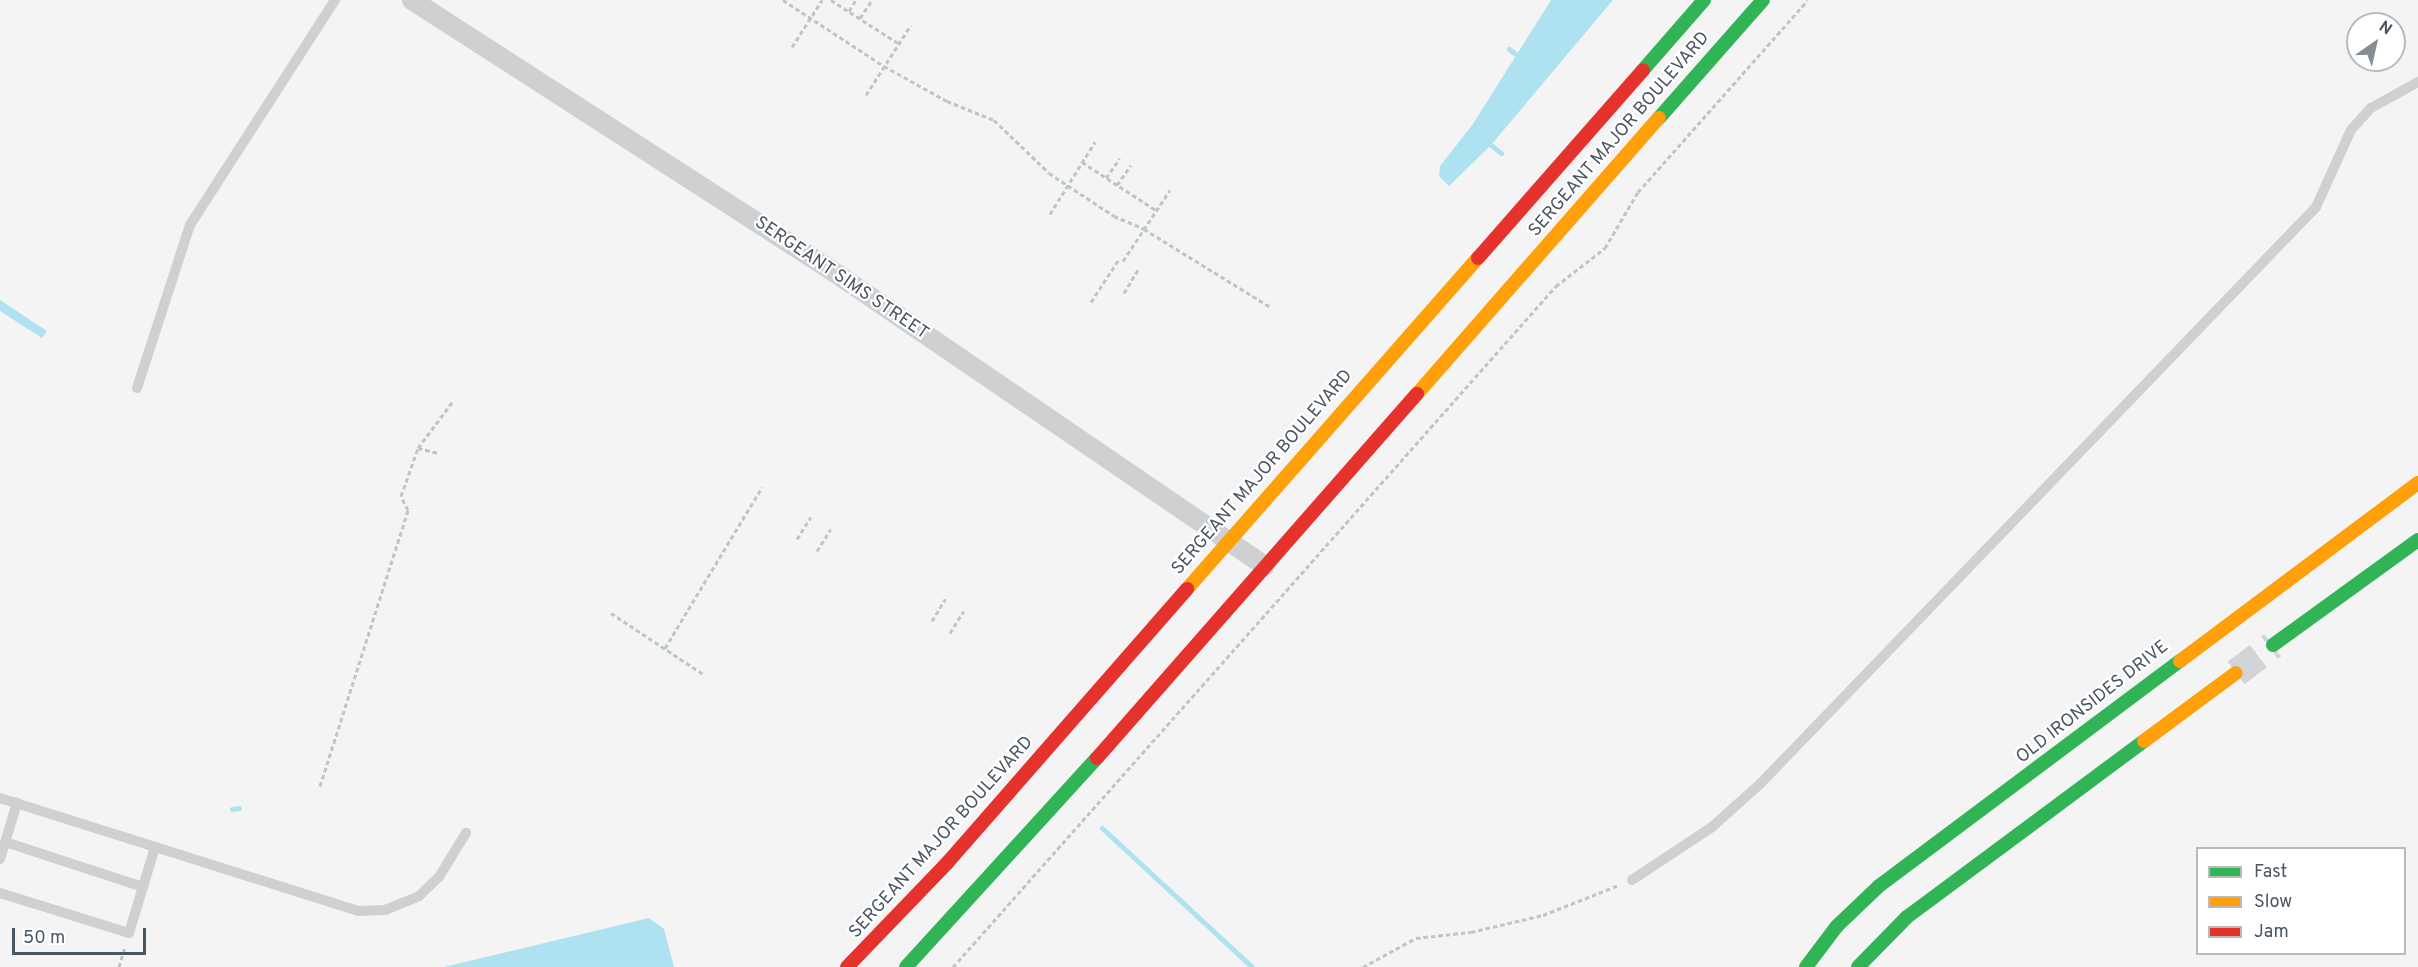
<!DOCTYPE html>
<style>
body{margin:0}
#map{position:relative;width:2418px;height:967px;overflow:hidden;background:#f4f4f4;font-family:Overpass,sans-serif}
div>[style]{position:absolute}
.water>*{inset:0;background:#aee2f0}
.stream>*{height:5px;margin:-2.5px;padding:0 2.5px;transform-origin:2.5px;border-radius:2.5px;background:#aee2f0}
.secondary-tunnel>*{height:28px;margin-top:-14px;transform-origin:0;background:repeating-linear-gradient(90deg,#d2d4d7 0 28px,transparent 0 42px)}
.path>*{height:3px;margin-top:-1.5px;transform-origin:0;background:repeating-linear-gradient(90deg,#bcc7c4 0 4.5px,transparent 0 7.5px)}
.lane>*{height:10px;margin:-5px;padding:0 5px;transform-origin:5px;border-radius:5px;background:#ced0d2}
.street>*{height:20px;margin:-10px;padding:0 10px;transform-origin:10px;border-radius:10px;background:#ced0d2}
.fast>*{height:14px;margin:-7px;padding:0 7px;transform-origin:7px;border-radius:7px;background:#30b455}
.slow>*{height:14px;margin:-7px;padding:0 7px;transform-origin:7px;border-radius:7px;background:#ff9f0a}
.jam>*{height:14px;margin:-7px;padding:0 7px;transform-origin:7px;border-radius:7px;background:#e5322d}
span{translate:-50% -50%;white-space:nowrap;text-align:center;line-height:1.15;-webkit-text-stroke:4.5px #fff;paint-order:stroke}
.street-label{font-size:18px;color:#4a5661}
.legend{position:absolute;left:2196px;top:847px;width:210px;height:108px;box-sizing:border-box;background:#fff;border:2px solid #b7bbc0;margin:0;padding:8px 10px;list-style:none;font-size:18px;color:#4a5661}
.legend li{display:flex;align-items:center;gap:12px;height:30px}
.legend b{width:30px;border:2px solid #b7bbc0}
.north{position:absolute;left:2346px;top:12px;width:60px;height:60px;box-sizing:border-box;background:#fff;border:2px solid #b7bbc0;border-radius:50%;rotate:34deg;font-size:16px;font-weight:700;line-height:24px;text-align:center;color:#4a5661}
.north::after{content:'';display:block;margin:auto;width:21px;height:27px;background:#868d94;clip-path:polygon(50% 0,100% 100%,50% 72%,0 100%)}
.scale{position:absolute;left:12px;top:928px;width:134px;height:27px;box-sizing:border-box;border:3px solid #4a5661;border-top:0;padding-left:8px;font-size:18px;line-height:21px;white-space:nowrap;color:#4a5661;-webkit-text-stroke:4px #fff;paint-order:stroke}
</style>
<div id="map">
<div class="water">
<i style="clip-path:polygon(1551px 0,1613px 0,1491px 145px,1449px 186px,1439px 176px,1440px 166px,1473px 124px)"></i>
<i style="clip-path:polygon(0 300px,47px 331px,42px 338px,0 311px)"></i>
<i style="clip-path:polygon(649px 918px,664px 929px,674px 967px,444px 967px)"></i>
</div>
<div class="stream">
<i style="left:1509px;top:49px;width:10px;rotate:37deg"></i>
<i style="left:1491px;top:145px;width:13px;rotate:39deg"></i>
<i style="left:232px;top:809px;width:7px;rotate:-8deg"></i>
<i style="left:1102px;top:828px;width:205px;rotate:42.8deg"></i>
</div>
<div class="secondary-tunnel">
<i style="left:2236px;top:673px;width:46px;rotate:-37.1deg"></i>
</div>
<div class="path">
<i style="left:783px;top:0;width:121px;rotate:33.2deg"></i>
<i style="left:884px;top:66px;width:72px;rotate:29.1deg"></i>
<i style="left:947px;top:101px;width:51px;rotate:22deg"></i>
<i style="left:994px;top:120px;width:76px;rotate:43.9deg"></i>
<i style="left:1049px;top:173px;width:78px;rotate:33.5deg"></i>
<i style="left:1114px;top:216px;width:33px;rotate:23deg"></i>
<i style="left:1144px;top:229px;width:150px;rotate:31.7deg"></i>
<i style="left:831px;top:0;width:80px;rotate:32.7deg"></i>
<i style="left:849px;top:11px;width:13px;rotate:-58deg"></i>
<i style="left:860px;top:18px;width:22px;rotate:-56deg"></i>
<i style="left:792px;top:47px;width:56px;rotate:-57.4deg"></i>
<i style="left:866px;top:95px;width:83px;rotate:-57.3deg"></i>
<i style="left:1082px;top:162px;width:88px;rotate:33deg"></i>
<i style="left:1106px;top:178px;width:24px;rotate:-55deg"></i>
<i style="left:1117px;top:185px;width:24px;rotate:-55deg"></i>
<i style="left:1050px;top:214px;width:85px;rotate:-58deg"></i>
<i style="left:1123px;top:261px;width:85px;rotate:-56.5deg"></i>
<i style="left:1124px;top:293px;width:27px;rotate:-59deg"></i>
<i style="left:1091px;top:302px;width:51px;rotate:-56.9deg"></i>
<i style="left:418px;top:448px;width:21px;rotate:14deg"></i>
<i style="left:797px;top:539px;width:26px;rotate:-58deg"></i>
<i style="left:817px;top:551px;width:26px;rotate:-58deg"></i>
<i style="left:611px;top:613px;width:110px;rotate:33.5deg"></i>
<i style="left:932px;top:621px;width:26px;rotate:-59deg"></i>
<i style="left:950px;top:633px;width:26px;rotate:-58deg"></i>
<i style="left:665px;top:648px;width:188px;rotate:-58.9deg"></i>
<i style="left:320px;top:786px;width:290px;rotate:-72.3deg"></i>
<i style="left:408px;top:510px;width:16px;rotate:-117deg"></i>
<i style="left:401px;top:496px;width:51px;rotate:-70.5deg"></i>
<i style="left:418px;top:448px;width:59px;rotate:-53.3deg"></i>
<i style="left:119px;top:967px;width:22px;rotate:-74deg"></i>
<i style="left:953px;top:967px;width:910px;rotate:-48.48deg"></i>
<i style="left:1556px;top:286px;width:62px;rotate:-37.8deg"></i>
<i style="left:1605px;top:248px;width:65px;rotate:-59.5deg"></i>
<i style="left:1638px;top:192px;width:256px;rotate:-48.5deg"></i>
<i style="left:1363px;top:967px;width:60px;rotate:-28.7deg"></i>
<i style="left:1416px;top:938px;width:55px;rotate:-6.2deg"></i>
<i style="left:1471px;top:932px;width:74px;rotate:-13.3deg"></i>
<i style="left:1543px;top:915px;width:82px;rotate:-21.5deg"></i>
</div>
<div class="lane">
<i style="left:137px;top:388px;width:171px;rotate:-72deg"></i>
<i style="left:190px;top:225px;width:268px;rotate:-57.2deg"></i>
<i style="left:0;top:798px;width:375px;rotate:17.5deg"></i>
<i style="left:358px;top:911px;width:27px;rotate:-2deg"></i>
<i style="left:385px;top:910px;width:37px;rotate:-22deg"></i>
<i style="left:419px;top:896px;width:28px;rotate:-44deg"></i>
<i style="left:439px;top:877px;width:52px;rotate:-58.5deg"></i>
<i style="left:0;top:859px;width:59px;rotate:-73.1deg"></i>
<i style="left:1632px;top:880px;width:96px;rotate:-33.5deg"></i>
<i style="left:1712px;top:827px;width:66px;rotate:-41.9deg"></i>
<i style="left:1761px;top:783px;width:800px;rotate:-46.06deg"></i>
<i style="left:2316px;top:207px;width:85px;rotate:-65.6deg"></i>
<i style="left:2351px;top:130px;width:30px;rotate:-48deg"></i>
<i style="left:2371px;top:108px;width:54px;rotate:-29deg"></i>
<i style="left:143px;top:887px;width:42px;rotate:-73.3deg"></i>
<i style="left:0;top:893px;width:135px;rotate:17.2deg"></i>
<i style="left:129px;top:933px;width:48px;rotate:-73.1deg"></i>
<i style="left:143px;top:887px;width:145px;rotate:-161.9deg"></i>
</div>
<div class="street">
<i style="left:412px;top:0;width:498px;rotate:32.8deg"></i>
<i style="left:831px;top:270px;width:525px;rotate:34.3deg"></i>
</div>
<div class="fast">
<i style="left:1643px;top:70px;width:93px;rotate:-48.9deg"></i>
<i style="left:1659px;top:118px;width:157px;rotate:-48.6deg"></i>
<i style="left:2273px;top:645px;width:179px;rotate:-35.9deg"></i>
<i style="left:906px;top:967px;width:283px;rotate:-47.6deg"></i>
<i style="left:1806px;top:967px;width:51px;rotate:-52.9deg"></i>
<i style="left:1837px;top:926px;width:58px;rotate:-43.6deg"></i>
<i style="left:1879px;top:886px;width:376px;rotate:-36.8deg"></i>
<i style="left:1858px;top:967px;width:70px;rotate:-45.6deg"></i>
<i style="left:1907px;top:917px;width:295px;rotate:-36.6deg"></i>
</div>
<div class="slow">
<i style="left:1417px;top:394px;width:367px;rotate:-48.8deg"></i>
<i style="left:1187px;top:589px;width:441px;rotate:-48.7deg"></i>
<i style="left:2180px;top:661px;width:297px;rotate:-36.8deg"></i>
<i style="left:2144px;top:741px;width:114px;rotate:-36.5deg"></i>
</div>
<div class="jam">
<i style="left:1478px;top:258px;width:250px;rotate:-48.7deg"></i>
<i style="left:1097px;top:758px;width:485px;rotate:-48.7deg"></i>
<i style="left:847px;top:967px;width:146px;rotate:-46.1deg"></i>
<i style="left:948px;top:862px;width:363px;rotate:-48.8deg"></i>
</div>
<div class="street-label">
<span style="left:1620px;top:135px;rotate:-49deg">SERGEANT MAJOR BOULEVARD</span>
<span style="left:841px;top:279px;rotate:34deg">SERGEANT SIMS STREET</span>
<span style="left:1263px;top:473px;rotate:-49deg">SERGEANT MAJOR BOULEVARD</span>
<span style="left:2093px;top:703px;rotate:-38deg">OLD IRONSIDES DRIVE</span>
<span style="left:942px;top:838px;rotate:-48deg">SERGEANT MAJOR BOULEVARD</span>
</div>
<ul class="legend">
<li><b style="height:8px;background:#30b455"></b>Fast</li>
<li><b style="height:8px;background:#ff9f0a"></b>Slow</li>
<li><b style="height:8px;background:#e5322d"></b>Jam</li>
</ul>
<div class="north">N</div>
<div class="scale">50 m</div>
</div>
